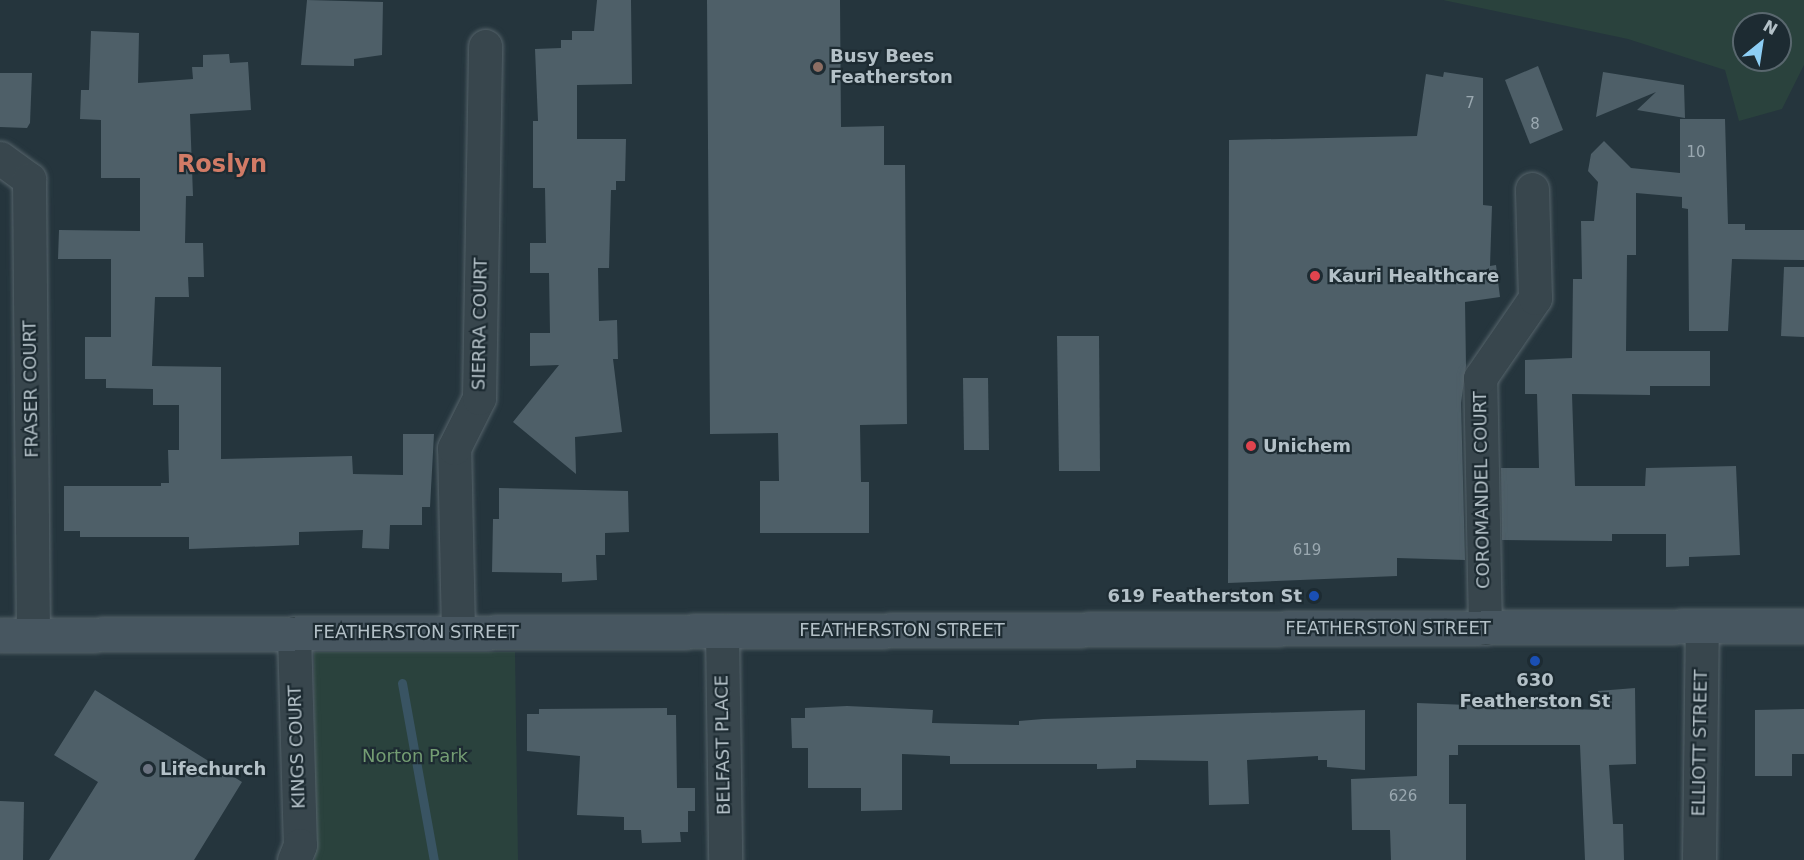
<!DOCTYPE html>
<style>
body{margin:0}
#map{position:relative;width:1804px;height:860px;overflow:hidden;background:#25353d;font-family:"DejaVu Sans",sans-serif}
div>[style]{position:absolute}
.green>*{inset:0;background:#2a423d}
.stream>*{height:9px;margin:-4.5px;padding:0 4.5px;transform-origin:4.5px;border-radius:4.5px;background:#395463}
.building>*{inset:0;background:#4e5f68}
.roads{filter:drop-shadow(0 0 2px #56646b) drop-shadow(0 0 2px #56646b)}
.street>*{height:33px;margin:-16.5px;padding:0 16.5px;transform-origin:16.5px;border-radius:16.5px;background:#38464d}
.secondary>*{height:33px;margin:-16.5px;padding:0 16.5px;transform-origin:16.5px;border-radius:16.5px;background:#475660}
.dots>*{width:16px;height:16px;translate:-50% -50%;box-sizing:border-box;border:3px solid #1d2b32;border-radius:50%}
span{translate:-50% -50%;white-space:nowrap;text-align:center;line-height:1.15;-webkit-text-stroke:4.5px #1d2b32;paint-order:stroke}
.number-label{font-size:15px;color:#9aa8b0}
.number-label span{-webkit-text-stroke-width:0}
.poi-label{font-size:18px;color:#b4c1c8;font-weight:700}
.left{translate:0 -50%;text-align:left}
.right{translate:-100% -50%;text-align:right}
.street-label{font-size:18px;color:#b4c1c8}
.park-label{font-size:18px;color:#749d73}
.district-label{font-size:24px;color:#d17b66;font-weight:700}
.north{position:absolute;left:1732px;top:12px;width:60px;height:60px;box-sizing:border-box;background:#1d2b32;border:2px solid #59676e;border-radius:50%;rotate:30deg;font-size:16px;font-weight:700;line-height:24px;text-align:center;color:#b4c1c8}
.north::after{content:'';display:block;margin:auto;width:21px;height:27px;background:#8dcef4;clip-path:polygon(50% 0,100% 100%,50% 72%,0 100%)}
</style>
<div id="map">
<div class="green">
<i style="clip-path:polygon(evenodd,1443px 0,1804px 0,1804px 65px,1782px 109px,1739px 121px,1725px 70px,1628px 39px,1443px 0,1744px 24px,1780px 24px,1780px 60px,1744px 60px,1744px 24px)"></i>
<i style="clip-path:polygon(314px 652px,515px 652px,518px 860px,315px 860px)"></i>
</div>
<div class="stream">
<i style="left:402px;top:683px;width:180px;rotate:79.8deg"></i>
</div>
<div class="building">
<i style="clip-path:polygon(307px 0,383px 2px,382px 55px,354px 59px,354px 66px,301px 65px)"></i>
<i style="clip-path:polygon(597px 0,631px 0,632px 84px,577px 85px,577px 139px,626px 139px,625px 181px,616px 181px,616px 190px,611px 190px,609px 268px,598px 268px,599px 321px,617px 320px,618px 359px,613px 359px,622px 432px,575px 437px,576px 474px,513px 422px,559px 365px,530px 366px,530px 333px,550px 333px,549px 273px,530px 273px,530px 243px,546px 243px,545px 188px,533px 188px,533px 121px,538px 121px,535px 49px,561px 48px,561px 40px,572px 40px,572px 31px,594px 31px)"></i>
<i style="clip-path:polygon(707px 0,840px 0,841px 127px,884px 126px,884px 165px,905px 165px,907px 424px,860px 425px,861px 482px,869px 482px,869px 533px,760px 533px,760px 481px,779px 481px,778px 433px,710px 434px)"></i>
<i style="clip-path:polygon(91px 31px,139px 33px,138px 83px,193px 79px,192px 67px,203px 67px,203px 55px,229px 54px,230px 63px,248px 62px,251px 110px,190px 114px,193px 196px,186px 196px,185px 243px,203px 243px,204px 277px,188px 277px,189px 297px,155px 297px,152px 366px,221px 367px,221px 459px,352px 456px,353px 474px,403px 475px,403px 434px,434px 434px,430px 507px,422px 507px,422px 525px,390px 525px,389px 549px,362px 548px,363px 530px,299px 532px,299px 545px,189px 549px,189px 537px,80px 537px,80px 531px,64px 531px,64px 486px,161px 486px,161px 483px,169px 483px,168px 450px,179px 450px,179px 405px,153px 405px,153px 389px,106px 388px,106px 379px,85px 379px,85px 337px,111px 337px,111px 259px,58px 259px,59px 230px,140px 231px,140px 178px,101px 178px,101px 120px,80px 119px,81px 90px,89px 90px)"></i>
<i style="clip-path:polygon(1538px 66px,1563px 130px,1530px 144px,1505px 80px)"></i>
<i style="clip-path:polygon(1444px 72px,1483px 78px,1483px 205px,1492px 206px,1490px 266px,1496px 265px,1500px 297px,1465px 302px,1466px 366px,1461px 403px,1465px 560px,1397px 558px,1397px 576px,1228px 583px,1229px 140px,1417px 136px,1426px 74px,1443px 77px)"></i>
<i style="clip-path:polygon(1603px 72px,1684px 85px,1685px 118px,1637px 110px,1656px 92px,1596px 117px)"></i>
<i style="clip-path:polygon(0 73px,32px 73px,30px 123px,27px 128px,0 127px)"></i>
<i style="clip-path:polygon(1680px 119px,1725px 119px,1728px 224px,1745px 224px,1745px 230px,1804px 230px,1804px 260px,1732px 259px,1728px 331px,1689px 331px,1688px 209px,1682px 208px,1682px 197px,1636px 193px,1636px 255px,1627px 255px,1626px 351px,1710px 351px,1710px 386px,1650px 386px,1650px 395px,1572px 394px,1575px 486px,1645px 486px,1646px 468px,1736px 466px,1740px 555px,1689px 557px,1689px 566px,1666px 567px,1666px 534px,1612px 534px,1612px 541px,1502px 540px,1501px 468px,1539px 468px,1537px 394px,1525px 394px,1525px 360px,1572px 358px,1573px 279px,1582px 279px,1581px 221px,1594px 221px,1598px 182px,1588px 171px,1591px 154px,1604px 141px,1631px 168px,1680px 173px)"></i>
<i style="clip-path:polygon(1784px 267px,1804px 267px,1804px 337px,1781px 336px)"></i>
<i style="clip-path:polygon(1057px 336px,1099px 336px,1100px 471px,1059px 471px)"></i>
<i style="clip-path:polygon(963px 378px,988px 378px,989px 450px,964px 450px)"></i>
<i style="clip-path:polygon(499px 488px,628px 491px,629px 532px,605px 533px,605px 555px,596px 555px,597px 580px,562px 582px,562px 573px,492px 572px,493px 519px,499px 519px)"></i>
<i style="clip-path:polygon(1635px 688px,1636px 764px,1609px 765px,1613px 824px,1623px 824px,1624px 860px,1585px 860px,1580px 745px,1458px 745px,1458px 755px,1449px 755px,1449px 804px,1466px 804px,1466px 860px,1391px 860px,1390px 830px,1352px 830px,1351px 779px,1417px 776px,1417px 703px,1599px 710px,1598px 691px)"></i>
<i style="clip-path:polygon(95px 690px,242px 782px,194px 860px,49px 860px,98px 782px,54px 755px)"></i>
<i style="clip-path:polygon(847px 706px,933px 710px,932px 723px,1019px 725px,1019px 721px,1043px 719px,1365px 710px,1365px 770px,1327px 767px,1327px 760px,1318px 760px,1318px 756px,1247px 760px,1249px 804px,1209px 805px,1208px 761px,1136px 760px,1136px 768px,1097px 769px,1097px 764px,950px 764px,950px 756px,902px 754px,902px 810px,861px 811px,861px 788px,808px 788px,808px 748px,792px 748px,791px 718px,805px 718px,805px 708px)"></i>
<i style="clip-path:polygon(667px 708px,667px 715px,676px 715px,677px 788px,695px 788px,695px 811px,688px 811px,688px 832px,680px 832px,681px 842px,642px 843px,641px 830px,624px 830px,624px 817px,577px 815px,580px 756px,527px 751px,527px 714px,539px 714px,539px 709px)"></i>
<i style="clip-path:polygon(1804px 709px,1804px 754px,1792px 754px,1792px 776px,1755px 776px,1755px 710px)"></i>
<i style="clip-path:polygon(0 801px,24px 802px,23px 860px,0 860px)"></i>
</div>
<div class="roads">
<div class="street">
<i style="left:0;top:158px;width:36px;rotate:36deg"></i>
<i style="left:29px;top:179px;width:456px;rotate:89.5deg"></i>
<i style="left:1485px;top:628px;width:250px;rotate:-91.1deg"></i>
<i style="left:1480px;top:378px;width:97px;rotate:-55.5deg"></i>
<i style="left:1535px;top:298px;width:109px;rotate:-91.6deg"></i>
<i style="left:722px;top:631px;width:229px;rotate:89.2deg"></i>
<i style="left:458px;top:632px;width:184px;rotate:-91.2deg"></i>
<i style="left:454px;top:448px;width:56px;rotate:-63.4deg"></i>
<i style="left:479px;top:398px;width:352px;rotate:-89deg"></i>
<i style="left:294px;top:633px;width:212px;rotate:88.4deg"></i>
<i style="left:300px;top:845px;width:16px;rotate:112deg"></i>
<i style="left:1699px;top:860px;width:233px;rotate:-89.3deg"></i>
</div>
<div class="secondary">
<i style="left:0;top:635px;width:1804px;rotate:-0.29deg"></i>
</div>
</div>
<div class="dots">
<i style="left:818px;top:67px;background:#8d6e63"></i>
<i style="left:1315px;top:276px;background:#e0444e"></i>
<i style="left:1251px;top:446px;background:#e0444e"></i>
<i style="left:1314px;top:596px;background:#1a4fb4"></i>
<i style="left:1535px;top:661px;background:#1a4fb4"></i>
<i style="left:148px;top:769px;background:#6b7280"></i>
</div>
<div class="number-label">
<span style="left:1470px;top:104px">7</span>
<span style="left:1535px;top:125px">8</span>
<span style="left:1696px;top:153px">10</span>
<span style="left:1307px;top:551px">619</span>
<span style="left:1403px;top:797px">626</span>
</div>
<div class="poi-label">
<span class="left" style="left:830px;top:67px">Busy Bees<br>Featherston</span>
<span class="left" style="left:1328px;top:276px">Kauri Healthcare</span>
<span class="left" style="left:1263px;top:446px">Unichem</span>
<span class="right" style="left:1302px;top:596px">619 Featherston St</span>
<span style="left:1535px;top:691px">630<br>Featherston St</span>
<span class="left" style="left:160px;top:769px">Lifechurch</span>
</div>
<div class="street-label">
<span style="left:480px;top:324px;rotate:-89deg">SIERRA COURT</span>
<span style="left:31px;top:389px;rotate:-91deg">FRASER COURT</span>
<span style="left:1482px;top:490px;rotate:-91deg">COROMANDEL COURT</span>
<span style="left:1388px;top:628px">FEATHERSTON STREET</span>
<span style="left:902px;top:630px">FEATHERSTON STREET</span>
<span style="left:416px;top:632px">FEATHERSTON STREET</span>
<span style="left:1700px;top:743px;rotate:-89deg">ELLIOTT STREET</span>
<span style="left:723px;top:745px;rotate:-91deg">BELFAST PLACE</span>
<span style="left:297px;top:747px;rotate:-92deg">KINGS COURT</span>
</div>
<div class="park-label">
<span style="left:415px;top:756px">Norton Park</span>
</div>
<div class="district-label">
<span style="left:222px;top:165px">Roslyn</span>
</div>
<div class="north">N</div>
</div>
